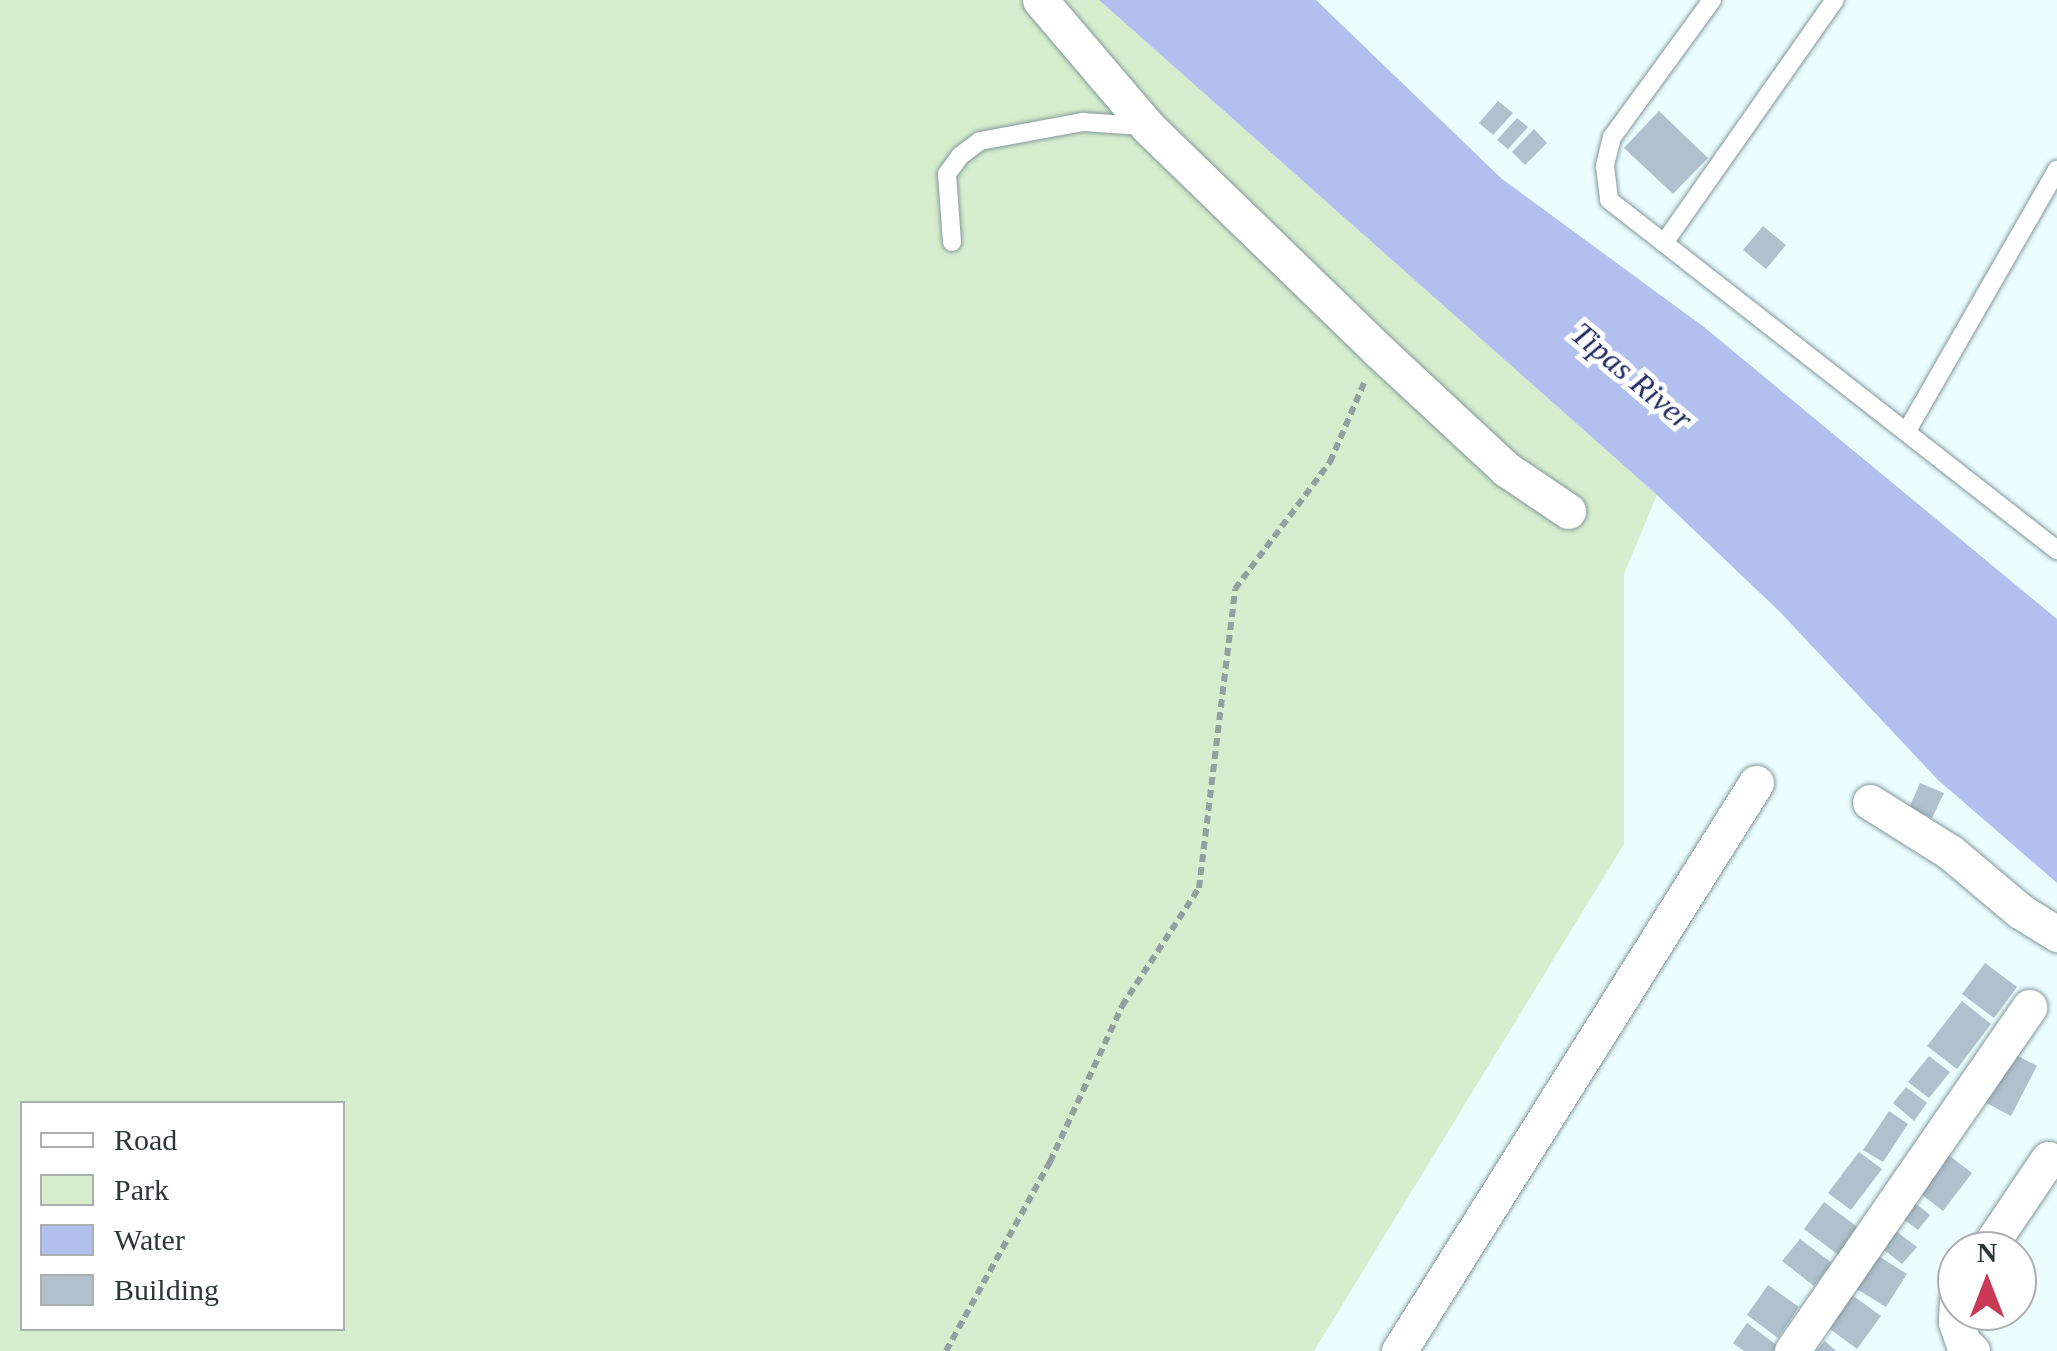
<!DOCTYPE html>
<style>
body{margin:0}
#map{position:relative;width:2057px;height:1351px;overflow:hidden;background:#ebfdff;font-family:"Times New Roman",serif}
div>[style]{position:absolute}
.green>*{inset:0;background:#d6eecd}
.water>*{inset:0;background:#b2c0ef}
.building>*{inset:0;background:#b0c0cc}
.path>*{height:6px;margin-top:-3px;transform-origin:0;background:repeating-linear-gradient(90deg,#92a0a1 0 8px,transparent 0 13px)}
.roads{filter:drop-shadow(0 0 2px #83989b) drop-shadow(0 0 2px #83989b)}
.lane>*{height:18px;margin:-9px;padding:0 9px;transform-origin:9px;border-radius:9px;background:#fff}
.street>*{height:35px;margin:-17.5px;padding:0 17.5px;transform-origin:17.5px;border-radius:17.5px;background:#fff}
span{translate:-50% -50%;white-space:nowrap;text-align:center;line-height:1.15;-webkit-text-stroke:10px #fff;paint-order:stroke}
.water-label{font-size:32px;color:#212a62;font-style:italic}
.legend{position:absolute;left:20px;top:1101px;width:325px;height:230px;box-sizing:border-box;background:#fff;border:2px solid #abafaf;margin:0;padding:12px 18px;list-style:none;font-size:30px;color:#2e3738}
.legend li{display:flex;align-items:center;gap:20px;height:50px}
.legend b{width:50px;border:2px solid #abafaf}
.north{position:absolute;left:1937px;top:1231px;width:100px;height:100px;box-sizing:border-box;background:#fff;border:2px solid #abafaf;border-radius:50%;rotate:0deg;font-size:28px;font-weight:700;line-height:40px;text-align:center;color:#2e3738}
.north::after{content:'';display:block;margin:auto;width:35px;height:45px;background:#c93956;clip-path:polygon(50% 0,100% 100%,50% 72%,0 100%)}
</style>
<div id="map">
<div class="green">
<i style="clip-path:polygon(evenodd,0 0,1099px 0,1657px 495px,1624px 574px,1624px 844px,1314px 1351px,0 1351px,0 0,22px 1104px,342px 1104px,342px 1328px,22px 1328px,22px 1104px)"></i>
</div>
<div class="water">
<i style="clip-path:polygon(1099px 0,1316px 0,1502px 179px,1704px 327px,2057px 619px,2057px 883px,1938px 780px,1779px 611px,1657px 495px)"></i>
</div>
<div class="building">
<i style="clip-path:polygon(1498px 101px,1513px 113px,1493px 135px,1479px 123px)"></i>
<i style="clip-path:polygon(1659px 111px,1708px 158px,1673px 194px,1624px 148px)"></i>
<i style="clip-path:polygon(1517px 118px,1528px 127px,1508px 149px,1497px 140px)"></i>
<i style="clip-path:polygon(1534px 129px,1547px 143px,1525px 165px,1512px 152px)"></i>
<i style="clip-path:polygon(1763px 226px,1786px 245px,1766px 269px,1743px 250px)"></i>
<i style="clip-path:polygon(1920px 783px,1944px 793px,1932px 818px,1909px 808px)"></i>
<i style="clip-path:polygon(1985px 963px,2017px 987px,1994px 1018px,1962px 994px)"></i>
<i style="clip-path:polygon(1962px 1001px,1991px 1024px,1957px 1069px,1927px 1046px)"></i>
<i style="clip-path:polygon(2003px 1048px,2037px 1066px,2011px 1116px,1977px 1098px)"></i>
<i style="clip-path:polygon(1929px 1056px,1950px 1072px,1929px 1098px,1908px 1082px)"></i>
<i style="clip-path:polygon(1906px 1087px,1927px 1103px,1914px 1121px,1893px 1103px)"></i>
<i style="clip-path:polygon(1889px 1111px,1908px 1124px,1883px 1162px,1863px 1150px)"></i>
<i style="clip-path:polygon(1941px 1149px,1972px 1173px,1943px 1211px,1912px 1187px)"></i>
<i style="clip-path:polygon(1859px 1152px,1882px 1169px,1851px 1210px,1828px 1193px)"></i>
<i style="clip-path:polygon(1824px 1202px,1860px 1229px,1841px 1257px,1804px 1229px)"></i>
<i style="clip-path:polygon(1914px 1202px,1930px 1215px,1918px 1230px,1902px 1218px)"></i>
<i style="clip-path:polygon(1892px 1228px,1917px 1247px,1902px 1264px,1878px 1245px)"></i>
<i style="clip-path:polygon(1800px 1239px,1832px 1263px,1814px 1286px,1782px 1261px)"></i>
<i style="clip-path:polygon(1872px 1252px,1907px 1274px,1886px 1307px,1850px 1285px)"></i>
<i style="clip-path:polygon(1768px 1285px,1799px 1307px,1778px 1338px,1747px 1315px)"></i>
<i style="clip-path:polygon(1845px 1290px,1881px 1316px,1857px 1349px,1822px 1323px)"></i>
<i style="clip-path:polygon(1747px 1323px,1778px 1346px,1774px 1351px,1744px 1351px,1733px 1343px)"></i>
<i style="clip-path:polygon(1825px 1341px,1836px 1351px,1816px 1351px)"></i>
</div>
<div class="path">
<i style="left:946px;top:1351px;width:216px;rotate:-61.2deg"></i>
<i style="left:1050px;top:1162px;width:172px;rotate:-65.2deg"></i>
<i style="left:1122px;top:1006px;width:141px;rotate:-56.9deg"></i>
<i style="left:1199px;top:888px;width:301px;rotate:-83.1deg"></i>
<i style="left:1235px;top:589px;width:159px;rotate:-53.2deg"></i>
<i style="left:1330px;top:462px;width:86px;rotate:-66.7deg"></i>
</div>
<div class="roads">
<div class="lane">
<i style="left:1712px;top:0;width:170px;rotate:126.1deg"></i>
<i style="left:1612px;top:137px;width:30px;rotate:104deg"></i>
<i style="left:1605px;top:166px;width:34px;rotate:83deg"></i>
<i style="left:1609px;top:200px;width:569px;rotate:38deg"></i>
<i style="left:952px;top:242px;width:68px;rotate:-94.2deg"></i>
<i style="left:947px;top:174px;width:22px;rotate:-54deg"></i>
<i style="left:960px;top:156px;width:25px;rotate:-37deg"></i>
<i style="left:980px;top:141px;width:105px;rotate:-10.5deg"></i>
<i style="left:1083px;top:122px;width:60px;rotate:3.8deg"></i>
<i style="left:1664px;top:243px;width:297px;rotate:-54.9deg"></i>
<i style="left:1908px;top:429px;width:299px;rotate:-60.1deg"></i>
</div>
<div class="street">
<i style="left:1040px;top:0;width:167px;rotate:49.6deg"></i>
<i style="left:1148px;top:127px;width:320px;rotate:44.1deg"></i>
<i style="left:1378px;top:350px;width:175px;rotate:42.9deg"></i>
<i style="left:1506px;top:469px;width:75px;rotate:34.1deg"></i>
<i style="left:1870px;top:802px;width:94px;rotate:32deg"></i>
<i style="left:1950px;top:852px;width:92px;rotate:40.1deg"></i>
<i style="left:2020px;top:911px;width:44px;rotate:31.9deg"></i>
<i style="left:1986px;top:1251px;width:111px;rotate:-56deg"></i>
<i style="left:1957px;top:1300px;width:22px;rotate:93deg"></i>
<i style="left:1956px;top:1322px;width:21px;rotate:71deg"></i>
<i style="left:1963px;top:1342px;width:13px;rotate:45deg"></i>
<i style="left:1399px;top:1351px;width:671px;rotate:-57.85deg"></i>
<i style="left:1792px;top:1351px;width:418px;rotate:-55.4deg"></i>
</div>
</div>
<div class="water-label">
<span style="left:1632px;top:376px;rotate:40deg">Tipas River</span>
</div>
<ul class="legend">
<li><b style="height:12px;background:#fff"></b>Road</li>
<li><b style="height:28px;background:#d6eecd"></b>Park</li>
<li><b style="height:28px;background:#b2c0ef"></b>Water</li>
<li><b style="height:28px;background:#b0c0cc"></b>Building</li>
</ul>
<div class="north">N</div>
</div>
